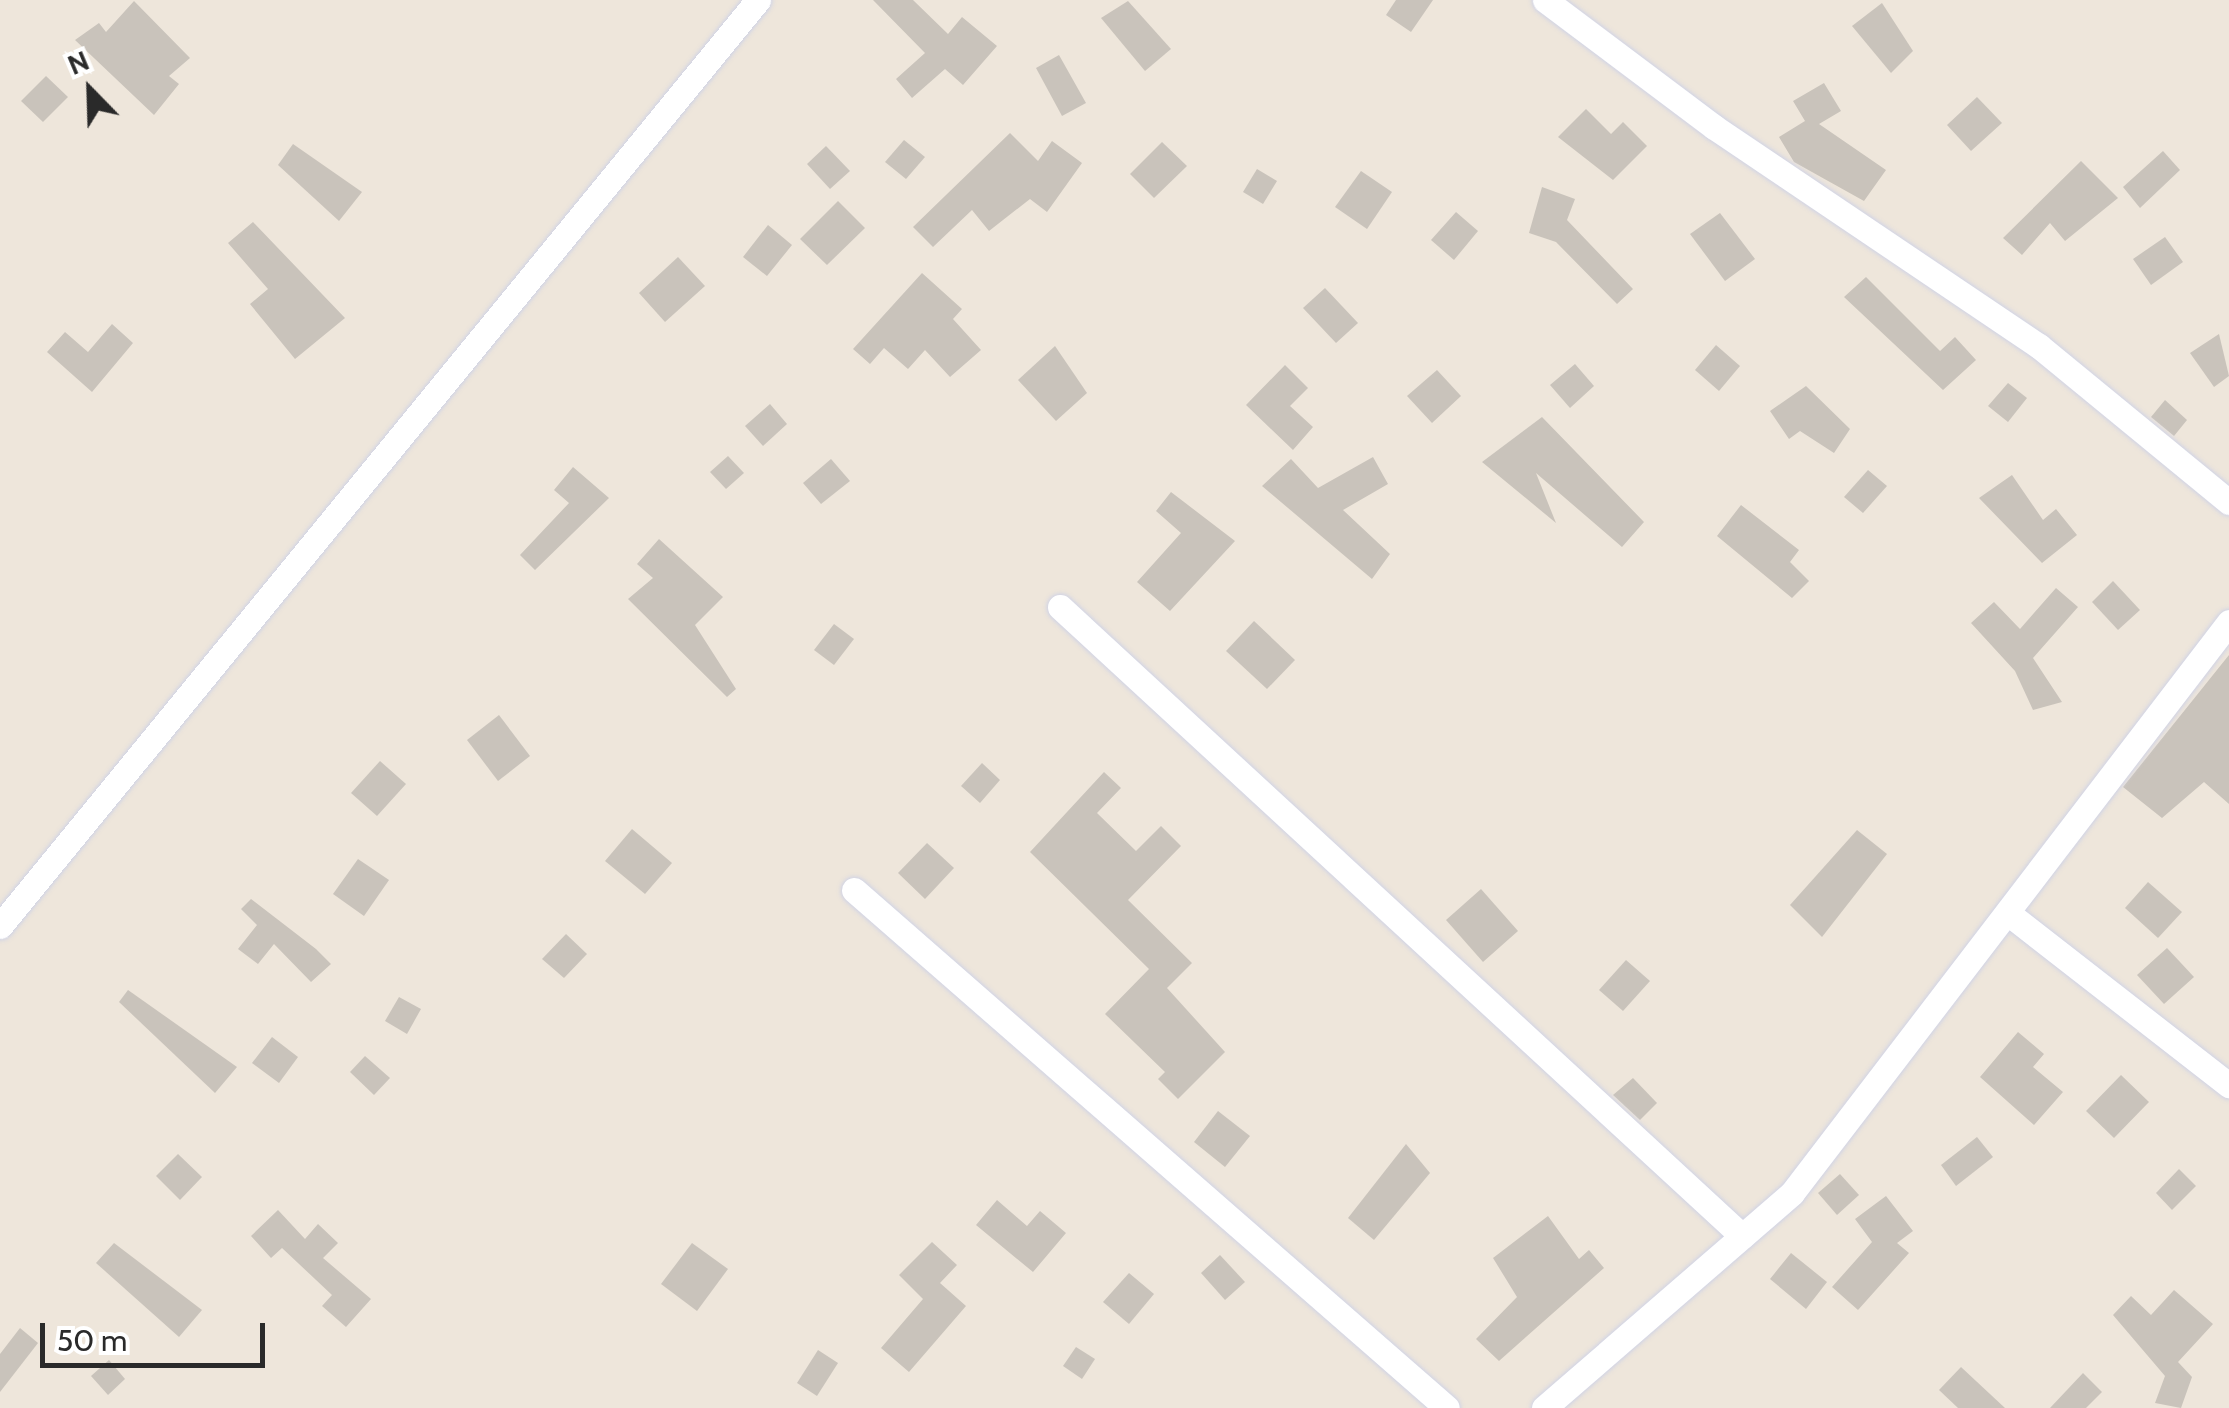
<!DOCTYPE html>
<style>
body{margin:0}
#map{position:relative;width:2229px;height:1408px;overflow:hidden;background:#eee6db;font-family:Cabin,sans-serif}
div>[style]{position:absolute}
.building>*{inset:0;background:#c9c3bb}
.roads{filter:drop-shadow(0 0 2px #d0d3e5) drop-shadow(0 0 2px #d0d3e5)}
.street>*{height:25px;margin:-12.5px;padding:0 12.5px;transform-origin:12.5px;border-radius:12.5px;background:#fff}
span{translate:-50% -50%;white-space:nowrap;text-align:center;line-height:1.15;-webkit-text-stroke:10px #fff;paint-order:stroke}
.north{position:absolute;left:40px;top:40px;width:100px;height:100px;-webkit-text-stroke:8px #fff;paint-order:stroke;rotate:337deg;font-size:28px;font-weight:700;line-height:40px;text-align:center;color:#2a2a2a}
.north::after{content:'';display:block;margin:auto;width:35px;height:45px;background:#2a2a2a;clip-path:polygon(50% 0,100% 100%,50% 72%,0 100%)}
.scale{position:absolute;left:40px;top:1323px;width:225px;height:45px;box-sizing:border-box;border:5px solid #2a2a2a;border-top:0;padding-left:12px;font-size:30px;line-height:35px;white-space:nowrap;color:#2a2a2a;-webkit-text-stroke:8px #fff;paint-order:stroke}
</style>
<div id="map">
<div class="building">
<i style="clip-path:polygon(873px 0,913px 0,948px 34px,962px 17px,997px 46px,963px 85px,945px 69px,912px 98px,896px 79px,925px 53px)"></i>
<i style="clip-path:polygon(1396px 0,1433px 0,1411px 32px,1386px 15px)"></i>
<i style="clip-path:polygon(134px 1px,190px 58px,169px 76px,179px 84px,154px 115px,75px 40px,99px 23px,106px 32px)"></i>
<i style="clip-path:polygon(1128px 1px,1171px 49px,1145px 71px,1101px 18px)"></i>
<i style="clip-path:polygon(1882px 3px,1913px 51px,1891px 73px,1852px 26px)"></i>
<i style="clip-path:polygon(1059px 55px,1086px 103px,1062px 116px,1036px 68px)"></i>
<i style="clip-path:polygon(46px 76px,68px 97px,43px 122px,21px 101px)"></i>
<i style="clip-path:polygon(1824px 83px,1841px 111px,1819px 124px,1886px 170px,1864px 201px,1794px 162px,1779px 137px,1805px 121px,1793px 101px)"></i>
<i style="clip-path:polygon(1977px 97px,2002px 123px,1971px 151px,1947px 125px)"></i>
<i style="clip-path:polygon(1586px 109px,1611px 134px,1623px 122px,1647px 146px,1613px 180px,1558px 137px)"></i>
<i style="clip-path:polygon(1010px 133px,1038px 161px,1052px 141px,1082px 163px,1047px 212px,1030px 199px,989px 231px,972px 210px,933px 247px,913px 227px)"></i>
<i style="clip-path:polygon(904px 140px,925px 157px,906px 179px,885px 162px)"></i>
<i style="clip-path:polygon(1162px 142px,1187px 166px,1154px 198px,1130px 174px)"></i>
<i style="clip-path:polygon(293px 144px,362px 192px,339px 221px,278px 165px)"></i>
<i style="clip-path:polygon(826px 146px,850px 171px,830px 189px,807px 164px)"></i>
<i style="clip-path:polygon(2163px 151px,2180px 170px,2140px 208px,2123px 187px)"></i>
<i style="clip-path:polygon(2081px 161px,2118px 198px,2065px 241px,2050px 223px,2022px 255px,2003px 238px)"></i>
<i style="clip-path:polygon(1257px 169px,1277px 181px,1263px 204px,1243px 192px)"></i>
<i style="clip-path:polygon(1361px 171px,1392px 192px,1367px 229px,1335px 207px)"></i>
<i style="clip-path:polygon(1542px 187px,1575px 199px,1567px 220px,1633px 289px,1617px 304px,1556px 242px,1529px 233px)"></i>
<i style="clip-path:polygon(838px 201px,865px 228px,827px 265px,800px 239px)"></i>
<i style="clip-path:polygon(1456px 212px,1478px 231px,1454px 260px,1431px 240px)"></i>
<i style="clip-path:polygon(1720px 213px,1755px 259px,1725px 281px,1690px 234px)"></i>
<i style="clip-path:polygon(253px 222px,345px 318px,295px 359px,250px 304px,268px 289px,228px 243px)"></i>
<i style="clip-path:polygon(768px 225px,792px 245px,767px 276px,743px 257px)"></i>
<i style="clip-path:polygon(2165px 237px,2183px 262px,2151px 285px,2133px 259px)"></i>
<i style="clip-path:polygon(678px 257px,705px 286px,665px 322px,639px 293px)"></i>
<i style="clip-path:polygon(922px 273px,962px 309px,953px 319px,981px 350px,950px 377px,925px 350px,908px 369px,884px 348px,870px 364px,853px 349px)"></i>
<i style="clip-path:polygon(1866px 277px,1940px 351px,1955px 337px,1976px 360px,1943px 390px,1844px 297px)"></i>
<i style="clip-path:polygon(1325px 288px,1358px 323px,1336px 343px,1303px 308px)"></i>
<i style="clip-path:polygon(112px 324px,133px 343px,92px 392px,47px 352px,65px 332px,88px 352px)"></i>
<i style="clip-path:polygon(2219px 334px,2229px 376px,2214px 387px,2190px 353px)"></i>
<i style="clip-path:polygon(1716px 345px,1740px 366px,1719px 391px,1695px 370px)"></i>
<i style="clip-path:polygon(1055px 346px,1087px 393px,1056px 421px,1018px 380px)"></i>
<i style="clip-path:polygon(1575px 364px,1594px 386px,1570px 408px,1550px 385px)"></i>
<i style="clip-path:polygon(1285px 365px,1308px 388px,1290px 406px,1313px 427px,1293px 450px,1246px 405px)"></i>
<i style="clip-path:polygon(1437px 370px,1461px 396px,1432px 423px,1407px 396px)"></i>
<i style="clip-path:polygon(2008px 383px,2027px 398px,2008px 422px,1988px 406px)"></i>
<i style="clip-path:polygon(1806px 386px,1850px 429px,1834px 453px,1800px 431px,1789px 439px,1770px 411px)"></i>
<i style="clip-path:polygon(2165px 400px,2187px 420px,2174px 436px,2151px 417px)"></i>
<i style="clip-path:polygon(770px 404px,787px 424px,763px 446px,745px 426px)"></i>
<i style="clip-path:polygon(1542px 417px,1644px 522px,1622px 547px,1536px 473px,1556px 523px,1482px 462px)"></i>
<i style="clip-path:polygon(728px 456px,744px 473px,726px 489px,710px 472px)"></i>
<i style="clip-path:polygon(1373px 457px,1388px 484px,1343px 510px,1390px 554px,1372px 579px,1262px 486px,1291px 459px,1318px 488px)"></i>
<i style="clip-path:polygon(831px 459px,850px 481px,821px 504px,803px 483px)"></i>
<i style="clip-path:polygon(573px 467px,609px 498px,535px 570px,520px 555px,569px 503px,554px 490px)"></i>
<i style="clip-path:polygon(1868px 470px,1887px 486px,1863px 513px,1844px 497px)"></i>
<i style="clip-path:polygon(2012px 475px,2043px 520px,2056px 509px,2077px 535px,2042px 563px,1979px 498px)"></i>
<i style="clip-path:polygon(1171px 492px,1235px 541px,1170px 611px,1137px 582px,1181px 533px,1156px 511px)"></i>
<i style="clip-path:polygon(1741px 505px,1799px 550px,1790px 562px,1809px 581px,1792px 598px,1717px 536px)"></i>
<i style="clip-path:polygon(659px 539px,723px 597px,695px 625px,736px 689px,727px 697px,628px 599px,653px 578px,637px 564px)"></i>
<i style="clip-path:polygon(2113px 581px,2140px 610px,2118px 630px,2092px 602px)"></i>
<i style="clip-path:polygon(2056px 588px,2078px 607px,2033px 658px,2062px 702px,2033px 710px,2015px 671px,1971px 623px,1994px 602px,2020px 629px)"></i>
<i style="clip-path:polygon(1254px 621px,1295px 660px,1267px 689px,1226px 651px)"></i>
<i style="clip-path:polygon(834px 624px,854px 639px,834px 665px,814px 650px)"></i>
<i style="clip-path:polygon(2229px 655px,2229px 804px,2204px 782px,2162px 818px,2123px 787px)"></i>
<i style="clip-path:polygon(499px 715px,530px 756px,498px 781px,467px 740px)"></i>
<i style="clip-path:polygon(380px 761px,406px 784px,377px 816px,351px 793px)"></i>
<i style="clip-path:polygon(982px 763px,1000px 780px,980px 803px,961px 786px)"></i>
<i style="clip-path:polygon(1104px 772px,1121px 788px,1097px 813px,1136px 851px,1161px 826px,1181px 846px,1128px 900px,1192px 963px,1167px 988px,1225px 1052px,1178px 1099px,1158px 1079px,1165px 1072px,1105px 1014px,1149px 969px,1030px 852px)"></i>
<i style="clip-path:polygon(632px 829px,672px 863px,645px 894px,605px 861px)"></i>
<i style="clip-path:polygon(1857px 830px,1887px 854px,1822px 937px,1790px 905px)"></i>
<i style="clip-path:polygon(927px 843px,954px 868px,925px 899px,898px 873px)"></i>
<i style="clip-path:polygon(358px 859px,389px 880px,364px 916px,333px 894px)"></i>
<i style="clip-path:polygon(2148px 882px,2182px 912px,2158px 938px,2125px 908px)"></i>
<i style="clip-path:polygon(1481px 889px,1518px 931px,1483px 962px,1446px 920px)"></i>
<i style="clip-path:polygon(251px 899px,316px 949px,331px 964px,311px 982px,274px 944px,258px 964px,238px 949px,257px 925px,241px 909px)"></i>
<i style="clip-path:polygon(566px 934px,587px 954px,564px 978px,542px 959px)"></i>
<i style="clip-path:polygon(2167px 948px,2194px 977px,2164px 1004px,2137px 975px)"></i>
<i style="clip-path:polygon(1626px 960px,1650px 981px,1623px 1011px,1599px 990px)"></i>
<i style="clip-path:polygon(128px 990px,237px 1067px,215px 1093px,119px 1002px)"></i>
<i style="clip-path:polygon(399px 997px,421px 1009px,407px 1034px,385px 1021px)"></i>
<i style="clip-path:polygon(2018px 1032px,2044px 1054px,2033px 1067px,2063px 1092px,2034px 1125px,1980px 1077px)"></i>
<i style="clip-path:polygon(272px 1037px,298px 1057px,279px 1083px,252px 1063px)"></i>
<i style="clip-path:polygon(365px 1056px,390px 1078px,374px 1095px,350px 1072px)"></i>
<i style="clip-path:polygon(2121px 1075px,2149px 1102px,2114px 1138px,2086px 1111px)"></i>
<i style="clip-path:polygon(1633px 1078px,1657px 1103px,1640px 1120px,1613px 1095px)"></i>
<i style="clip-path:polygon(1218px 1111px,1250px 1136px,1225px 1167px,1194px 1142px)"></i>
<i style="clip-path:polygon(1977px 1137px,1993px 1157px,1956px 1186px,1941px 1165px)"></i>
<i style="clip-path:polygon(1406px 1144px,1430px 1173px,1374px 1240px,1348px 1218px)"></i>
<i style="clip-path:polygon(178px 1154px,202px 1177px,180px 1200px,156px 1176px)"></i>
<i style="clip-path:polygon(2179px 1169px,2196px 1186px,2172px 1210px,2156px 1193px)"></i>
<i style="clip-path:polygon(1840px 1174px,1859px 1195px,1837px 1215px,1818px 1193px)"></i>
<i style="clip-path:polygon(1886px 1196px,1913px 1231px,1897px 1243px,1909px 1253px,1858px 1310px,1832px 1287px,1872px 1242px,1855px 1219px)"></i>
<i style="clip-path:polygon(997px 1200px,1027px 1226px,1040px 1211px,1066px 1233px,1033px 1272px,976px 1225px)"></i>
<i style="clip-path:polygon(278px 1210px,305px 1239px,318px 1224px,338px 1243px,323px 1258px,371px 1299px,346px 1327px,322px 1306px,332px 1295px,282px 1248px,271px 1258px,251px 1236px)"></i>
<i style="clip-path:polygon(1548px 1216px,1579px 1259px,1589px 1250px,1604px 1268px,1499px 1361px,1476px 1339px,1517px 1297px,1493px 1258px)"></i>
<i style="clip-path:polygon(932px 1242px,957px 1265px,940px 1283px,966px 1306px,909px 1372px,881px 1348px,923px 1299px,899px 1275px)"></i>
<i style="clip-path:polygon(114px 1243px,202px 1310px,179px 1337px,96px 1263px)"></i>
<i style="clip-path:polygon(692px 1243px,728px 1269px,697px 1311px,661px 1284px)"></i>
<i style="clip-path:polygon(1791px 1253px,1827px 1282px,1806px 1309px,1770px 1279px)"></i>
<i style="clip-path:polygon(1220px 1255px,1245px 1282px,1225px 1300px,1201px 1273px)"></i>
<i style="clip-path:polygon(1129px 1273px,1154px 1294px,1129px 1324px,1103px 1302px)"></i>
<i style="clip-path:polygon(2174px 1290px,2213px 1324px,2178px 1362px,2192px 1377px,2181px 1408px,2155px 1403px,2165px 1376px,2113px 1315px,2131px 1296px,2151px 1315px)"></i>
<i style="clip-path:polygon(20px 1328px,38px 1343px,0 1392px,0 1354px)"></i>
<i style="clip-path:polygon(1076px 1347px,1095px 1359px,1082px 1379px,1063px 1366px)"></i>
<i style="clip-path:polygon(818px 1350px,838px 1363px,817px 1396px,797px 1383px)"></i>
<i style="clip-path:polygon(109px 1360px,125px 1379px,108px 1395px,91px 1376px)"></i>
<i style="clip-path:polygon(1961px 1367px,2005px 1408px,1958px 1408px,1939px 1390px)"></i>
<i style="clip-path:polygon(2083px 1373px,2102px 1392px,2086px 1408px,2050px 1408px)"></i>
</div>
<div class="roads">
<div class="street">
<i style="left:1545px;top:0;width:211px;rotate:36.9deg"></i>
<i style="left:1714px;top:127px;width:392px;rotate:34deg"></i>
<i style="left:2039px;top:346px;width:246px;rotate:39.4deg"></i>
<i style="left:1060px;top:607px;width:928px;rotate:42.68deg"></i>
<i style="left:854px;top:890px;width:787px;rotate:41.14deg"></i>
<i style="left:2009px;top:914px;width:279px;rotate:37.9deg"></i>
<i style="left:0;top:926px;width:1197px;rotate:-50.7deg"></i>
<i style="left:1544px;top:1408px;width:328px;rotate:-40.9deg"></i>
<i style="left:1792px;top:1193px;width:719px;rotate:-52.57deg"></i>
</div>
</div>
<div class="north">N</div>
<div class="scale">50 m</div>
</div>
